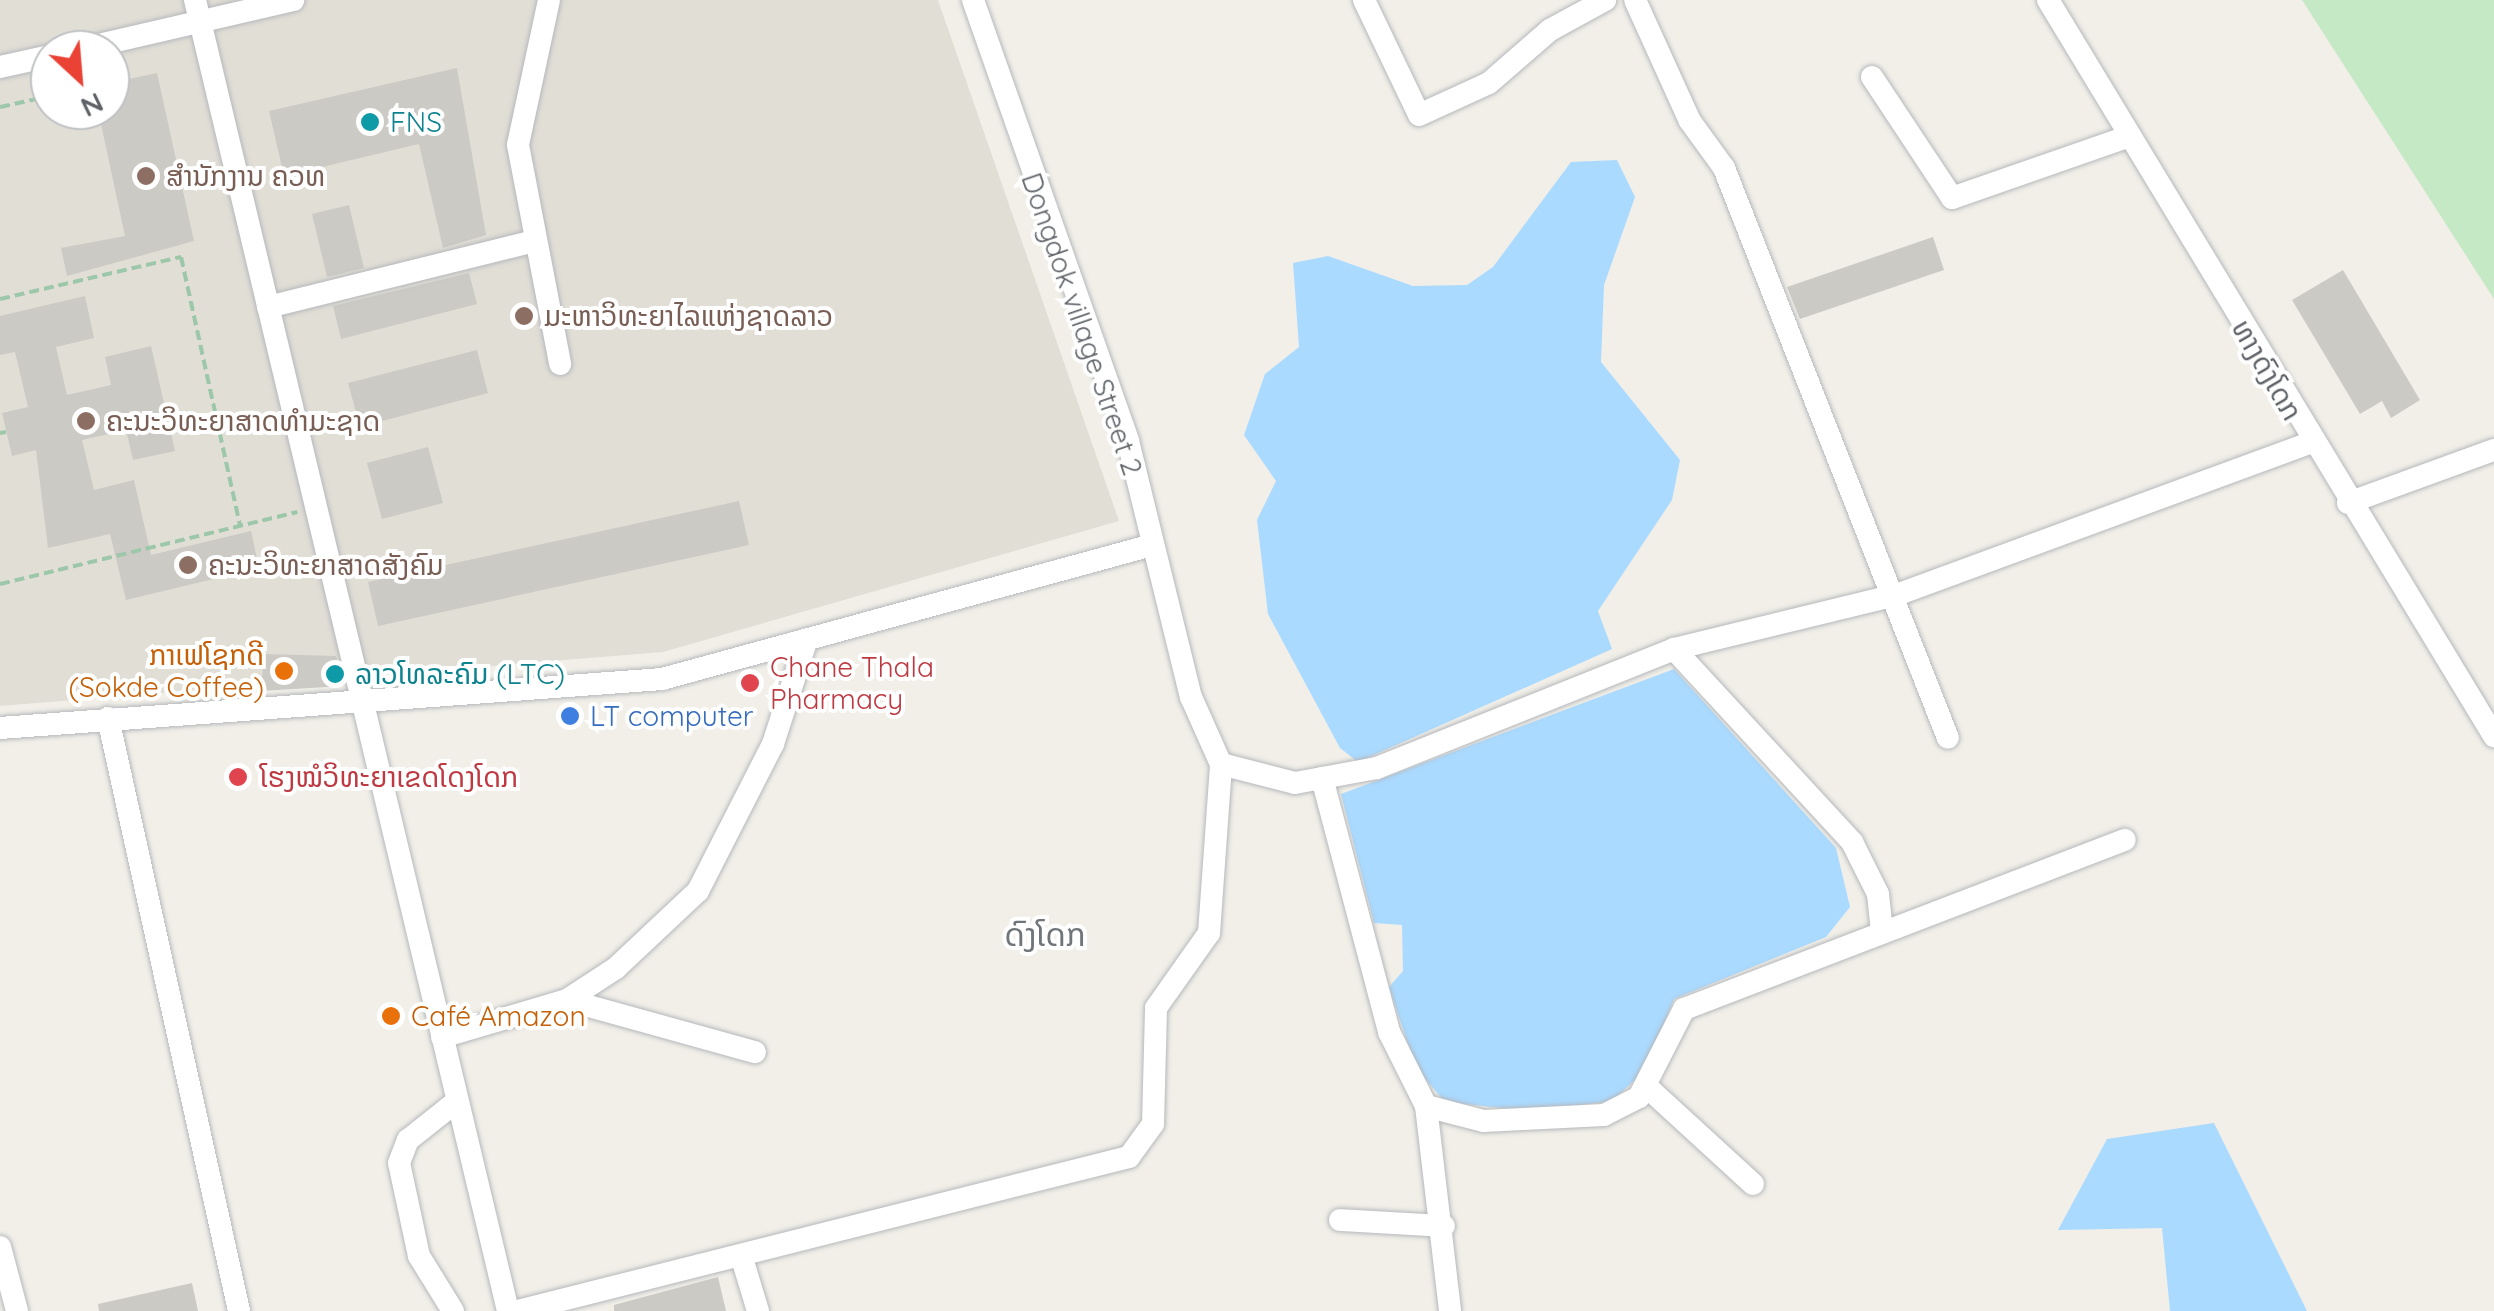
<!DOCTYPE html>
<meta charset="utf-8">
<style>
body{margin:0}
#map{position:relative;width:2494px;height:1311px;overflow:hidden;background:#f1efe8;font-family:Quicksand,"Noto Sans Lao",sans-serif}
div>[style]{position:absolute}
.education>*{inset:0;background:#e1ded6}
.green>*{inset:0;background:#c5e8c5}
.water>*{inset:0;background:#aadaff}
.building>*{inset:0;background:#cccac5}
.path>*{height:4px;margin-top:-2px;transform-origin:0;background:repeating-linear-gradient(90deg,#9cc7a9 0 10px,transparent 0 15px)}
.roads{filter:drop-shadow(0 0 2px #b5b8bc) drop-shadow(0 0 2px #b5b8bc)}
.minor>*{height:22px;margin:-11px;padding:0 11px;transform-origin:11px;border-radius:11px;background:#fff}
.dots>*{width:28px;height:28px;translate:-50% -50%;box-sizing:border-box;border:5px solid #fff;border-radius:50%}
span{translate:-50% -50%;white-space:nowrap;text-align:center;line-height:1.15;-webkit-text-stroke:8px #fff;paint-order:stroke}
.culture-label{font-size:28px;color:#0d838f}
.left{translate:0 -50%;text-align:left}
.education-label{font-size:28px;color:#785e54}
.street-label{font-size:28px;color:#5f6368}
.food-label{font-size:28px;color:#c56008}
.right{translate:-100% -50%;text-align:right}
.health-label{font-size:28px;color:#be3a42}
.shop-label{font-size:28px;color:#366cbe}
.quarter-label{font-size:32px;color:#70757a}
.north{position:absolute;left:30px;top:30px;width:100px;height:100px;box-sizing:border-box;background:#fff;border:2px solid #bfc1c3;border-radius:50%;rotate:154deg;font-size:28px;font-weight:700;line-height:40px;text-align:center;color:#5f6368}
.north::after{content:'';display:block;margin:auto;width:35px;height:45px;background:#ea4335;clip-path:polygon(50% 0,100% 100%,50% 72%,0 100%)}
</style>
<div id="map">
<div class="education">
<i style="clip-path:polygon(evenodd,0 0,938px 0,1119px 521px,663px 652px,0 706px,0 0,50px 50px,110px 50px,110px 110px,50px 110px,50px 50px)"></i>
</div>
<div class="green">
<i style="clip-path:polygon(2302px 0,2494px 0,2494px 299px)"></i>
</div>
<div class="water">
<i style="clip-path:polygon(1617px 160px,1635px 197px,1604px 285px,1601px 362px,1680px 460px,1672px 500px,1598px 611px,1612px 649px,1358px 762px,1340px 748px,1268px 614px,1257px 520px,1276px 481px,1244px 435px,1265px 374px,1299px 347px,1293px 263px,1328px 256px,1413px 286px,1467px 285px,1493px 267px,1571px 162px)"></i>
<i style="clip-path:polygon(1674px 669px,1836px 848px,1850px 907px,1826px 937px,1674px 999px,1645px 1071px,1612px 1101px,1532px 1111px,1445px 1102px,1416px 1068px,1389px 987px,1403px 971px,1402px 925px,1374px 923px,1341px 794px)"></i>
<i style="clip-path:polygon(2214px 1123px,2307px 1311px,2170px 1311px,2162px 1228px,2058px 1230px,2107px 1139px)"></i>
</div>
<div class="building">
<i style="clip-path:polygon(457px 68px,486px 235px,443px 248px,419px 144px,284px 176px,269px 111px)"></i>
<i style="clip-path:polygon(157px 73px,194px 241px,67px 276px,61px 248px,125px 236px,98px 110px,110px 110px,110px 83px)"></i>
<i style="clip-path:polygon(349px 205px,364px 268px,327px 277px,312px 214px)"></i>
<i style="clip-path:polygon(1933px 237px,1944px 270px,1800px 319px,1787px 287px)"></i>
<i style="clip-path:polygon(2343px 270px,2420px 400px,2391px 418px,2382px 401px,2360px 414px,2292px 300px)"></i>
<i style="clip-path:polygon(469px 273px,477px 304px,341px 339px,333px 306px)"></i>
<i style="clip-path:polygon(85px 296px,94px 338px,56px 347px,67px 395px,111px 385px,105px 357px,151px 346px,175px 451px,133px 460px,126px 430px,82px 440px,94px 490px,134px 480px,151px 555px,251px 531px,259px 568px,126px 600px,110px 534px,48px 548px,36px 450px,12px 456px,2px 413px,28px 407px,15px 352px,0 355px,0 316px)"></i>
<i style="clip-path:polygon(477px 350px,488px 393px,360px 427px,348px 383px)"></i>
<i style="clip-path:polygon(428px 447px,443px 503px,382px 519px,367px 463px)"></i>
<i style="clip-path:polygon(739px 501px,749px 545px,378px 626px,368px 582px)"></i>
<i style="clip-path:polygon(264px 654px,336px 656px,343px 686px,261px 691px)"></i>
<i style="clip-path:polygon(718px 1277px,726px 1311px,614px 1311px,614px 1305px)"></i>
<i style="clip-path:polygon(192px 1283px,198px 1311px,99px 1311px,98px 1304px)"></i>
</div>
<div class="path">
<i style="left:0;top:107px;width:51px;rotate:-12.4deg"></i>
<i style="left:0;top:299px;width:186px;rotate:-13.1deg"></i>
<i style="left:181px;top:257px;width:274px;rotate:77.6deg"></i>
<i style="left:0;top:433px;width:6px;rotate:-9deg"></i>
<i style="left:0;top:584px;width:306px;rotate:-13.6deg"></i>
</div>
<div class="roads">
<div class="minor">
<i style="left:195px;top:0;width:1348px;rotate:76.57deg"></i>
<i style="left:549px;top:0;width:148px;rotate:102.1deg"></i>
<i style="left:518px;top:145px;width:223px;rotate:79.1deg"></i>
<i style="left:973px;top:0;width:467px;rotate:70.6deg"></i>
<i style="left:1128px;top:441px;width:264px;rotate:76.2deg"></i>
<i style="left:1191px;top:697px;width:73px;rotate:65.9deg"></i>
<i style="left:1364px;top:0;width:127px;rotate:64.4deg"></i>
<i style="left:1419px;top:115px;width:77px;rotate:-24.6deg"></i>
<i style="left:1489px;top:83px;width:81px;rotate:-41deg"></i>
<i style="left:1550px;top:30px;width:63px;rotate:-28.6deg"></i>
<i style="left:1635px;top:0;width:133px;rotate:65.6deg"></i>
<i style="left:1690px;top:121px;width:58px;rotate:54.1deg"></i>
<i style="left:1724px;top:168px;width:612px;rotate:68.55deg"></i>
<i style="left:2048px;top:0;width:861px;rotate:58.79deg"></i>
<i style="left:77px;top:50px;width:222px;rotate:-13deg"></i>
<i style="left:0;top:67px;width:51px;rotate:-12.4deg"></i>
<i style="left:1872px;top:77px;width:145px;rotate:56.5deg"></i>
<i style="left:1952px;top:198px;width:188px;rotate:-19.2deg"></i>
<i style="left:268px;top:307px;width:274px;rotate:-13.9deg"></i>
<i style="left:2348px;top:503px;width:155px;rotate:-20deg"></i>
<i style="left:1674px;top:649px;width:263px;rotate:47.3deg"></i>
<i style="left:1852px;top:842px;width:58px;rotate:63.4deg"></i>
<i style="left:1878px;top:894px;width:39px;rotate:84deg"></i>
<i style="left:108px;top:718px;width:607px;rotate:77.54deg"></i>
<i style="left:0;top:728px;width:664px;rotate:-4.23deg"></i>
<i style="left:662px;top:679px;width:508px;rotate:-15.29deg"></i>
<i style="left:1221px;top:764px;width:76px;rotate:14.4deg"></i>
<i style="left:1295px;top:783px;width:83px;rotate:-10.4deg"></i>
<i style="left:1377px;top:768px;width:320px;rotate:-21.8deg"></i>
<i style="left:1674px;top:649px;width:232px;rotate:-13.7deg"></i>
<i style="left:1899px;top:594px;width:438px;rotate:-20.2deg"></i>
<i style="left:1322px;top:778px;width:263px;rotate:75.2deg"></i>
<i style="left:1389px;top:1032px;width:83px;rotate:63.4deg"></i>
<i style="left:1426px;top:1106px;width:206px;rotate:83.3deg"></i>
<i style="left:567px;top:1000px;width:195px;rotate:15.5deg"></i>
<i style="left:442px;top:1037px;width:130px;rotate:-16.5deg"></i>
<i style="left:567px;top:1000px;width:59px;rotate:-33.1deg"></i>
<i style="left:616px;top:968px;width:112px;rotate:-43.2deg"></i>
<i style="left:698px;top:891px;width:165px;rotate:-63deg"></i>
<i style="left:773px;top:744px;width:110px;rotate:-72.1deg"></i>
<i style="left:1646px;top:1086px;width:145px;rotate:42.5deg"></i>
<i style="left:1426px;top:1106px;width:59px;rotate:14.7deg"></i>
<i style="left:1483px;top:1121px;width:121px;rotate:-2.8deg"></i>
<i style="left:1604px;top:1115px;width:39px;rotate:-27deg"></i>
<i style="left:1639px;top:1097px;width:99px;rotate:-62.9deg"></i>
<i style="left:1684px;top:1009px;width:472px;rotate:-21deg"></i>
<i style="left:1340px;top:1220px;width:104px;rotate:3.3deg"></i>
<i style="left:0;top:1247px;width:66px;rotate:75.1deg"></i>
<i style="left:741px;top:1255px;width:59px;rotate:73.1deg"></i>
<i style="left:453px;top:1311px;width:65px;rotate:-121.7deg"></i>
<i style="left:419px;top:1256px;width:95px;rotate:-102.1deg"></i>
<i style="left:399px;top:1163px;width:25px;rotate:-69deg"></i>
<i style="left:408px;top:1140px;width:63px;rotate:-38.5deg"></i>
<i style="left:518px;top:1311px;width:630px;rotate:-14.15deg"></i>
<i style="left:1129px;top:1157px;width:41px;rotate:-54deg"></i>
<i style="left:1153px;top:1124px;width:116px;rotate:-88.5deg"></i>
<i style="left:1156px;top:1008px;width:92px;rotate:-54.8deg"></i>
<i style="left:1209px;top:933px;width:169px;rotate:-85.9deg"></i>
</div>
</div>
<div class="dots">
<i style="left:370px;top:122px;background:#0f9aa8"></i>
<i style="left:146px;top:176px;background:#8d6e63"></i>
<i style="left:524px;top:316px;background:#8d6e63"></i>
<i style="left:86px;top:421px;background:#8d6e63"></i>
<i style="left:188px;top:565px;background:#8d6e63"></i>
<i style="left:284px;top:671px;background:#e8710a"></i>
<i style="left:335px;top:674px;background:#0f9aa8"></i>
<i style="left:750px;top:683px;background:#e0444e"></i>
<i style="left:570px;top:716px;background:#3f7fe0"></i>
<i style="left:238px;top:777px;background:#e0444e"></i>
<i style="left:391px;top:1016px;background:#e8710a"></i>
</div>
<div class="culture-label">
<span class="left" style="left:390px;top:122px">FNS</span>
<span class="left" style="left:355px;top:674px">ລາວໂທລະຄົມ (LTC)</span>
</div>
<div class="education-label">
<span class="left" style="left:166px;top:176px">ສຳນັກງານ ຄວທ</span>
<span class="left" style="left:544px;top:316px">ມະຫາວິທະຍາໄລແຫ່ງຊາດລາວ</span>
<span class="left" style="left:106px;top:421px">ຄະນະວິທະຍາສາດທຳມະຊາດ</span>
<span class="left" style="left:208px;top:565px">ຄະນະວິທະຍາສາດສັງຄົມ</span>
</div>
<div class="street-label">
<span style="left:1082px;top:324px;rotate:71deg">Dongdok village Street 2</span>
<span style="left:2267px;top:370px;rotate:60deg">ທາງດົງໂດກ</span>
</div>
<div class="food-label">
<span class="right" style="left:264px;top:671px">ກາເຟໂຊກດີ<br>(Sokde Coffee)</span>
<span class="left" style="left:411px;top:1016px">Café Amazon</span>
</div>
<div class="health-label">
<span class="left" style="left:770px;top:683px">Chane Thala<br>Pharmacy</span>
<span class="left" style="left:260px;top:777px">ໂຮງໝໍວິທະຍາເຂດໂດງໂດກ</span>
</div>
<div class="shop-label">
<span class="left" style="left:590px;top:716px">LT computer</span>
</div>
<div class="quarter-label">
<span style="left:1045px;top:934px">ດົງໂດກ</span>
</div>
<div class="north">N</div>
</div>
